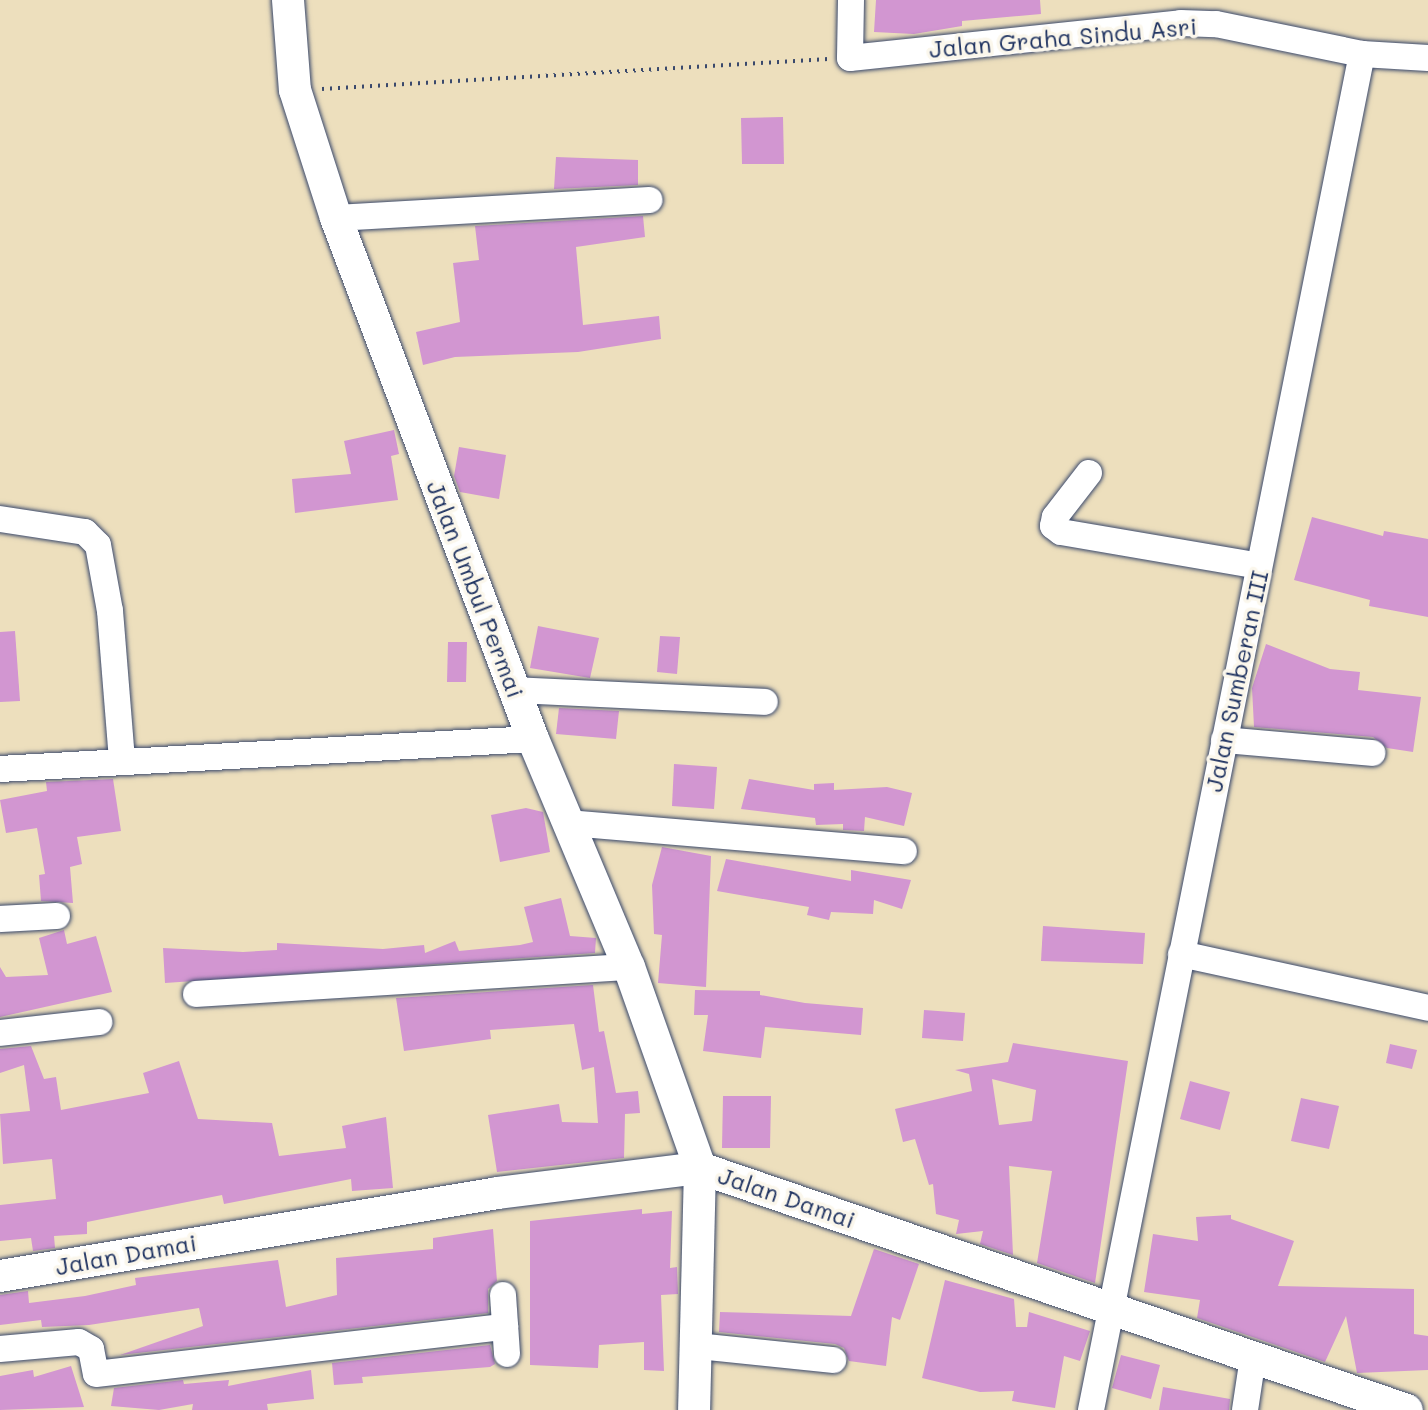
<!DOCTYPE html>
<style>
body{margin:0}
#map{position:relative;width:1428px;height:1410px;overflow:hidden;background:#eddfbd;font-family:Mali,sans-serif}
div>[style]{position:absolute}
.building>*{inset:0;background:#d296d1}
.path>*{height:4px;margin-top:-2px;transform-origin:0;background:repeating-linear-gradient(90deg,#3a496c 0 2px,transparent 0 8px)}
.roads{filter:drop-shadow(0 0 2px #3a496c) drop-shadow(0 0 2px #3a496c)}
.minor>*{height:26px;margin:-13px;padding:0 13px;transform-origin:13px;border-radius:13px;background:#fff}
.major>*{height:32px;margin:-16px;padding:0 16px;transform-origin:16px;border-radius:16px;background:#fff}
span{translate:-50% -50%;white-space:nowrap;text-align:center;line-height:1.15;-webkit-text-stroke:7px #fbf7ec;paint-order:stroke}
.street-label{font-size:24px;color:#1b2f5e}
</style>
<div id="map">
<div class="building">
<i style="clip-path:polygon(876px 0,1040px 0,1041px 14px,962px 21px,962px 26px,914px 34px,874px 32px)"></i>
<i style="clip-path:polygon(783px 117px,784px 164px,742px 164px,741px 118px)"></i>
<i style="clip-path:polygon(556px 157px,638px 160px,638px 185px,554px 189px)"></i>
<i style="clip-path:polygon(643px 216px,645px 237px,576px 247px,583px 325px,659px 316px,661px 339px,578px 352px,455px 357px,423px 365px,416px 332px,460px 322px,453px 263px,479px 260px,475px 226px)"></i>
<i style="clip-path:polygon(394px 430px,399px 454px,391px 456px,398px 500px,295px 513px,292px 479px,351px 474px,344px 441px)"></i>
<i style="clip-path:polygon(459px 447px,506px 455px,499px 499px,460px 492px,454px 476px)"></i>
<i style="clip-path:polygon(1312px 517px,1383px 536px,1384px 531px,1428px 539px,1428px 617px,1369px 606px,1370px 600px,1294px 580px)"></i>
<i style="clip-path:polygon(538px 626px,599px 638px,590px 678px,530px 668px)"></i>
<i style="clip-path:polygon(15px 631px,20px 701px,0 702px,0 632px)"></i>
<i style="clip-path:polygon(660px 636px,680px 637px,677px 674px,657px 672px)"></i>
<i style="clip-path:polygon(448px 642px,467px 642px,466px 682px,447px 682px)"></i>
<i style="clip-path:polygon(1266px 644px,1330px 669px,1360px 672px,1358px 690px,1421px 697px,1413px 752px,1387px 748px,1373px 737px,1254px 727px,1252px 688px)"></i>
<i style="clip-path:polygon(559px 708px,619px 711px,616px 739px,556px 734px)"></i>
<i style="clip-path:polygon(674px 764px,717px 767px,714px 809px,672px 806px)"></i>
<i style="clip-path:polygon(113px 779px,121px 831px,77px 837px,82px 864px,70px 867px,73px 903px,41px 901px,39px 875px,45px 874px,37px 828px,6px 833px,0 800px,47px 791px,46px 782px)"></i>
<i style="clip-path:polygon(749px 779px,814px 790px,814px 784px,834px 783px,834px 790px,887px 787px,912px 793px,904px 826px,865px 817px,864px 831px,843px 830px,843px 824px,816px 825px,815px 818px,741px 809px)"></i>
<i style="clip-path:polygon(526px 808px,543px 812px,550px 852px,500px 862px,491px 815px)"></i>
<i style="clip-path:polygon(662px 847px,711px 856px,706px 987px,658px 983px,662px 935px,654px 934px,652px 885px)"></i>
<i style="clip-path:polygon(726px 859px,851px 881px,851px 870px,911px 880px,902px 909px,874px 900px,873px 914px,831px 912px,829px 920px,807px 915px,809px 907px,717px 891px)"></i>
<i style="clip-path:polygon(561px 898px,570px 936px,596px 938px,595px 953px,165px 983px,163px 948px,243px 952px,277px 950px,277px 943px,383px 949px,424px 945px,425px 953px,455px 941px,459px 951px,520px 945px,533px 942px,524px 907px)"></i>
<i style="clip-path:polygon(1043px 926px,1145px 933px,1143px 964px,1041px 961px)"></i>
<i style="clip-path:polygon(64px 930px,67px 944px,96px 936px,112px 992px,0 1017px,0 967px,6px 977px,48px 975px,39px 938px)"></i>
<i style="clip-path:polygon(593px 985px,599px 1032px,604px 1031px,616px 1093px,638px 1091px,640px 1113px,625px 1114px,624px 1158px,497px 1172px,488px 1115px,559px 1104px,562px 1122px,598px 1123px,594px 1067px,582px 1070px,574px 1024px,490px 1030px,491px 1039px,404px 1051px,396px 998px)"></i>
<i style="clip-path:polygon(695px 990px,760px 991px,760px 995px,805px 1003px,863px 1008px,861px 1035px,765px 1027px,761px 1058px,703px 1051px,708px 1015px,694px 1015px)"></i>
<i style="clip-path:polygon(924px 1010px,965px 1013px,963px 1041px,922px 1038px)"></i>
<i style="clip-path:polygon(evenodd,1013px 1043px,1128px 1061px,1095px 1283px,1037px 1263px,1052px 1171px,1009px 1166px,1013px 1255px,980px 1244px,983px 1231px,956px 1234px,959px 1220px,936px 1214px,933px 1184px,929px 1185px,915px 1139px,903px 1142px,895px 1109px,972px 1091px,969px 1074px,955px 1070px,1008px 1062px,1013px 1043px,992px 1079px,1036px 1090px,1032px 1121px,999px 1125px,992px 1079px)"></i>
<i style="clip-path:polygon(1390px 1044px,1417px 1050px,1412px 1069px,1386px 1063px)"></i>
<i style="clip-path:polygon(31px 1046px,44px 1079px,56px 1077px,61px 1110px,149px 1093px,143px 1073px,179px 1061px,198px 1119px,272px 1123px,279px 1156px,346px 1148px,342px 1126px,386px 1117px,393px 1188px,352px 1191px,351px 1179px,224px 1204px,222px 1195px,87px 1222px,87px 1234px,54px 1236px,55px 1248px,33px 1251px,31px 1238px,0 1241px,0 1205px,56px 1199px,52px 1159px,3px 1164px,0 1114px,30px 1111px,24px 1065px,0 1073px,0 1049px)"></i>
<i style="clip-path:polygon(1190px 1081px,1230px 1092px,1220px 1130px,1180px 1119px)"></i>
<i style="clip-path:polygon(723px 1096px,771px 1096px,770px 1148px,722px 1148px)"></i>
<i style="clip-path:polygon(1301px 1098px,1339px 1106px,1329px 1149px,1291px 1141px)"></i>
<i style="clip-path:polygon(642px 1209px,642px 1214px,672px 1211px,670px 1268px,677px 1267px,678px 1294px,661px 1295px,664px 1371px,644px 1370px,644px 1342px,599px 1345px,598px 1368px,530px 1365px,530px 1221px)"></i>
<i style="clip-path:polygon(1231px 1215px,1231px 1219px,1294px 1241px,1278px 1286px,1414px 1289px,1414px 1334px,1428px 1336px,1428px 1370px,1357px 1373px,1346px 1316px,1325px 1362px,1197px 1318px,1200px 1300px,1144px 1292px,1153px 1234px,1198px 1241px,1196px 1217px)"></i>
<i style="clip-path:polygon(493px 1229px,497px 1281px,488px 1289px,488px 1313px,120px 1355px,203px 1326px,199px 1308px,89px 1325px,42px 1327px,41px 1320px,0 1325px,0 1295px,28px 1291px,29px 1303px,85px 1296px,136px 1285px,135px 1278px,278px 1260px,286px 1307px,337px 1295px,336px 1258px,433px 1249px,433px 1238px)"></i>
<i style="clip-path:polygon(874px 1249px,919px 1264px,900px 1320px,892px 1317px,886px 1366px,849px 1361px,844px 1348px,835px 1344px,719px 1332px,720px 1312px,851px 1316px)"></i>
<i style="clip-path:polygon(945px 1280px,1014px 1299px,1016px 1327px,1027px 1327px,1029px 1312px,1090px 1331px,1080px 1361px,1064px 1356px,1055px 1408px,1012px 1401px,1014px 1391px,980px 1392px,922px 1378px)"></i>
<i style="clip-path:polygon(490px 1345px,495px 1364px,490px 1367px,362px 1377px,363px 1383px,334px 1385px,332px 1363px)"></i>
<i style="clip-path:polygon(1121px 1355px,1160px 1365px,1151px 1399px,1112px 1388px)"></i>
<i style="clip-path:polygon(71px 1366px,84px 1407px,0 1410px,0 1376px,33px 1370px,34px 1377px)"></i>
<i style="clip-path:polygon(311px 1370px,314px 1399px,267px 1404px,268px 1410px,192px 1410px,193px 1404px,159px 1410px,111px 1406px,114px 1388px,183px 1380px,184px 1384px,229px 1380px,228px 1386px)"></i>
<i style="clip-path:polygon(1163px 1387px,1230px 1399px,1229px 1410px,1159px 1410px)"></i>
</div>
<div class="path">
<i style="left:322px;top:89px;width:507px;rotate:-3.39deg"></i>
</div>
<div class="roads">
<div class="minor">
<i style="left:851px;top:0;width:58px;rotate:91deg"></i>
<i style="left:850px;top:58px;width:333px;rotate:-6deg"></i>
<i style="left:1181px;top:23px;width:35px;rotate:2deg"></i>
<i style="left:1216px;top:24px;width:149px;rotate:11.6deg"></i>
<i style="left:1362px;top:54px;width:66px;rotate:3.5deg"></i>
<i style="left:336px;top:218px;width:314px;rotate:-3.3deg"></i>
<i style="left:1089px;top:473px;width:56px;rotate:127.7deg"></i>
<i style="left:1055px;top:517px;width:9px;rotate:103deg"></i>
<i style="left:1053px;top:526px;width:10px;rotate:37deg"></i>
<i style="left:1061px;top:532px;width:201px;rotate:9.7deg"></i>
<i style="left:0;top:519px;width:86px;rotate:8.7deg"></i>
<i style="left:85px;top:532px;width:18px;rotate:45deg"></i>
<i style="left:98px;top:545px;width:67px;rotate:79.7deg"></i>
<i style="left:110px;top:611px;width:148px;rotate:85.4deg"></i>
<i style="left:514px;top:690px;width:251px;rotate:2.7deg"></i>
<i style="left:1224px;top:740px;width:149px;rotate:5deg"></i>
<i style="left:0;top:769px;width:534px;rotate:-3.22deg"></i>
<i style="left:568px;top:823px;width:337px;rotate:4.8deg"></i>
<i style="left:0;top:919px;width:57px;rotate:-3deg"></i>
<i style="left:1181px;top:954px;width:253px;rotate:12.3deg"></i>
<i style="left:196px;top:994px;width:434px;rotate:-3.6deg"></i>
<i style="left:0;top:1033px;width:100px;rotate:-6.3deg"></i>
<i style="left:503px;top:1295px;width:59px;rotate:86.1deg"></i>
<i style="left:697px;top:1346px;width:137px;rotate:5.9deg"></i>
<i style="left:0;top:1349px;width:79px;rotate:-5.1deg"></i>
<i style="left:79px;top:1342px;width:14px;rotate:30deg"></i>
<i style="left:91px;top:1349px;width:25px;rotate:79deg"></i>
<i style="left:96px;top:1374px;width:412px;rotate:-6.6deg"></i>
<i style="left:1091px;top:1410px;width:1383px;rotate:-78.7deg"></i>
<i style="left:1245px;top:1410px;width:54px;rotate:-81.4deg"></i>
</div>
<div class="major">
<i style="left:288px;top:0;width:90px;rotate:85.6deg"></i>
<i style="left:295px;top:90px;width:134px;rotate:72.2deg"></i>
<i style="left:336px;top:218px;width:557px;rotate:69.29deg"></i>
<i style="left:533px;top:739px;width:247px;rotate:67.2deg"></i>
<i style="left:629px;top:967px;width:213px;rotate:70.5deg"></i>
<i style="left:700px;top:1168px;width:242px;rotate:91.4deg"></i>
<i style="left:0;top:1276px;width:505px;rotate:-9.46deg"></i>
<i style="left:498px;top:1193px;width:204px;rotate:-7.1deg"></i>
<i style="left:700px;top:1168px;width:747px;rotate:18.9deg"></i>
</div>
</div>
<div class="street-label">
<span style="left:1063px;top:37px;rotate:-5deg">Jalan Graha Sindu Asri</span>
<span style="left:476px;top:589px;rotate:69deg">Jalan Umbul Permai</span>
<span style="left:1236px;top:681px;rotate:-78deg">Jalan Sumberan III</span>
<span style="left:787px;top:1197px;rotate:19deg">Jalan Damai</span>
<span style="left:126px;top:1254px;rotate:-10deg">Jalan Damai</span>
</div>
</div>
